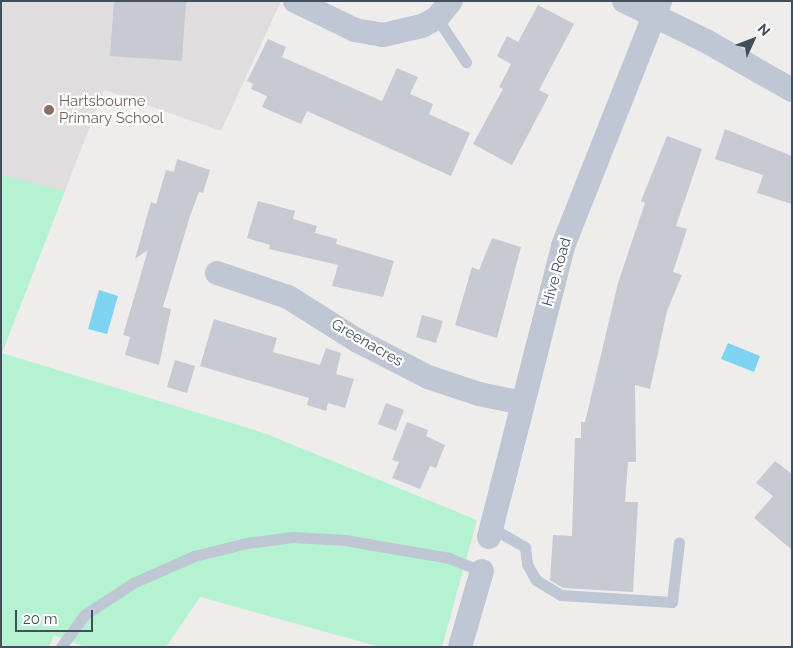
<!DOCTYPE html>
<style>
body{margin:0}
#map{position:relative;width:793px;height:648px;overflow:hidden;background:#efecec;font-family:Raleway,sans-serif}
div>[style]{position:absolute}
.education>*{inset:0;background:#e0ddde}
.green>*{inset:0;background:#b5f2d1}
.water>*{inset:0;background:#7ed3f3}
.building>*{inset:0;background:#c7cad3}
.lane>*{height:11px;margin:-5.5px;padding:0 5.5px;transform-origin:5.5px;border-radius:5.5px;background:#bec7d3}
.street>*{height:24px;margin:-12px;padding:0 12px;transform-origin:12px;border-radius:12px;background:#bec7d3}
.dots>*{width:14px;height:14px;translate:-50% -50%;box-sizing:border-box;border:2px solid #fff;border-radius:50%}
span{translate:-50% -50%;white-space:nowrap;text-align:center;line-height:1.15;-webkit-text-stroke:4.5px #fff;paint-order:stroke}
.education-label{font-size:15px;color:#785e54}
.left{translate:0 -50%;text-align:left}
.street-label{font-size:15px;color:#434e5b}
.frame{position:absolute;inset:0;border:2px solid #434e5b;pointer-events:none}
.north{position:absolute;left:728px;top:15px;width:50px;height:50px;-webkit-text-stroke:4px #fff;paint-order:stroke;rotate:47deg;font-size:14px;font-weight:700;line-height:20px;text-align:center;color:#434e5b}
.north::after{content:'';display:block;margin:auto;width:18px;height:22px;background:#434e5b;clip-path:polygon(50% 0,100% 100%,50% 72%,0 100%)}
.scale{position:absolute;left:15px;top:610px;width:78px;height:22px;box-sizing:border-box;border:2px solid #434e5b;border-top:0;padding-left:6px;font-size:15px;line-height:18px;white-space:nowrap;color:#434e5b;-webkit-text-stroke:4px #fff;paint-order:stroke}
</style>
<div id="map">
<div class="education">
<i style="clip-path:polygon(1px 1px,281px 1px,221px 131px,104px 90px,65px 191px,1px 181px)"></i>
</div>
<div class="green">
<i style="clip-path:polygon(1px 175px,65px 191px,2px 353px,264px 433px,477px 520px,442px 647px,380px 647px,200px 597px,166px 647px,85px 647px,54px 635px,49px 647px,1px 647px)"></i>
</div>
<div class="water">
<i style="clip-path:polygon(99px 290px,118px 296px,107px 334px,88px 329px)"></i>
<i style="clip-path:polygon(728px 343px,760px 356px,754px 372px,721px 359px)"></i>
</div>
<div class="building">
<i style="clip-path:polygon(114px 1px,186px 1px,182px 61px,110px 56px)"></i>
<i style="clip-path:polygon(538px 5px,574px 24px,539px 90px,549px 95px,512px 165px,473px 144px,503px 89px,499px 87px,511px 64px,497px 56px,507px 36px,518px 42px)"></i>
<i style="clip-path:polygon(268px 39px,286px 47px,282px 57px,382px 101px,397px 68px,418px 77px,410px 94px,433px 104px,429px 114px,470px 133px,451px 176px,307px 111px,301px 124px,262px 107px,267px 96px,251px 89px,253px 84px,247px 81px)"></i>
<i style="clip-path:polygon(725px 129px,792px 156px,792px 204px,757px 193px,763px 175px,715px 159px)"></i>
<i style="clip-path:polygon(667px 136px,702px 149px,676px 226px,687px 229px,673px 272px,682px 275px,667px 311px,650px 389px,635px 385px,636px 462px,628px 462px,625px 502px,638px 502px,633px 592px,563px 588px,550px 580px,553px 535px,572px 536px,575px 438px,581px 438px,581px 422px,585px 422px,618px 283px,645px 203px,641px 201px)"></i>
<i style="clip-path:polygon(177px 159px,210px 170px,203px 193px,199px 192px,190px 216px,163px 307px,171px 309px,159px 365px,125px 355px,130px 337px,123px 335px,148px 250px,135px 259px,151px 202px,156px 204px,166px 170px,174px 172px)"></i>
<i style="clip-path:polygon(258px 201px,295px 211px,293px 219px,317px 226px,315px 233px,337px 239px,336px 244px,394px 261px,383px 297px,332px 286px,338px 265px,269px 249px,270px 245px,247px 238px)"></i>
<i style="clip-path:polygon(492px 238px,521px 247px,497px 338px,455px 325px,472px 267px,479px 270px)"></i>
<i style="clip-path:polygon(422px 315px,443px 321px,436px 343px,416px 337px)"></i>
<i style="clip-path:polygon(214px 319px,277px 338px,273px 352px,320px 365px,326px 348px,341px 353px,336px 374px,354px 379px,345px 408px,328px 403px,326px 411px,307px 405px,309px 398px,200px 366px)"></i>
<i style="clip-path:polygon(175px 360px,195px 366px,187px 393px,167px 387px)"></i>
<i style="clip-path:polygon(386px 403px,404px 410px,396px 431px,378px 424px)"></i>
<i style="clip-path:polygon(407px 422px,428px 430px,426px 436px,445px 445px,436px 468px,430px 466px,420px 489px,392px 478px,399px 462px,392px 460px)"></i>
<i style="clip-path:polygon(775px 461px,792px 474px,792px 550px,754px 518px,773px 496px,756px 483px)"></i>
</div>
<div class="lane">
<i style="left:437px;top:18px;width:53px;rotate:56.6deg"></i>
<i style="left:492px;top:528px;width:38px;rotate:30deg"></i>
<i style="left:525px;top:547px;width:17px;rotate:83deg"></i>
<i style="left:527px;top:564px;width:18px;rotate:61deg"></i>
<i style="left:536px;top:580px;width:29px;rotate:31deg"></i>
<i style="left:561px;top:595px;width:111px;rotate:3.6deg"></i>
<i style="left:672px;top:602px;width:60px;rotate:-83.3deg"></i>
<i style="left:61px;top:647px;width:39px;rotate:-54deg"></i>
<i style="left:84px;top:615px;width:59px;rotate:-33.1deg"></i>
<i style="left:133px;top:583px;width:67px;rotate:-23.9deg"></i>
<i style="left:194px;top:556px;width:55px;rotate:-13.8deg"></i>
<i style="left:247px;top:543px;width:46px;rotate:-7.4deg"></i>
<i style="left:293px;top:537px;width:52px;rotate:3.3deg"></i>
<i style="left:345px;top:540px;width:106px;rotate:9.8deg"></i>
<i style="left:449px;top:558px;width:35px;rotate:22deg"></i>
</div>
<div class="street">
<i style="left:295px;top:1px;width:67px;rotate:25.8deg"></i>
<i style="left:355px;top:30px;width:28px;rotate:10deg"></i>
<i style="left:383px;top:35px;width:40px;rotate:-13deg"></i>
<i style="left:422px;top:26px;width:17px;rotate:-28deg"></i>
<i style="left:437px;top:18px;width:22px;rotate:-51deg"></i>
<i style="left:624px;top:1px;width:91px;rotate:26deg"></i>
<i style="left:706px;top:41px;width:99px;rotate:29.7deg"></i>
<i style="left:217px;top:273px;width:75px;rotate:18.7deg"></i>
<i style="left:288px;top:297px;width:83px;rotate:32.2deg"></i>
<i style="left:358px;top:341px;width:79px;rotate:27.2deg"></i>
<i style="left:428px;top:377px;width:54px;rotate:18.4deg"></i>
<i style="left:479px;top:394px;width:44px;rotate:11.8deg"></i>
<i style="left:489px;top:537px;width:300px;rotate:-75.7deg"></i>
<i style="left:563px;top:246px;width:264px;rotate:-68.4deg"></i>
<i style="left:460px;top:647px;width:79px;rotate:-73.9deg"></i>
</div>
<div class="dots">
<i style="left:49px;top:110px;background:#8d6e63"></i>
</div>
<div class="education-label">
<span class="left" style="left:59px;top:110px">Hartsbourne<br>Primary School</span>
</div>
<div class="street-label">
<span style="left:557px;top:272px;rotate:-74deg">Hive Road</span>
<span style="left:367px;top:343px;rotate:30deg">Greenacres</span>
</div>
<div class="frame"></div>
<div class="north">N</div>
<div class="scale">20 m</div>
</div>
